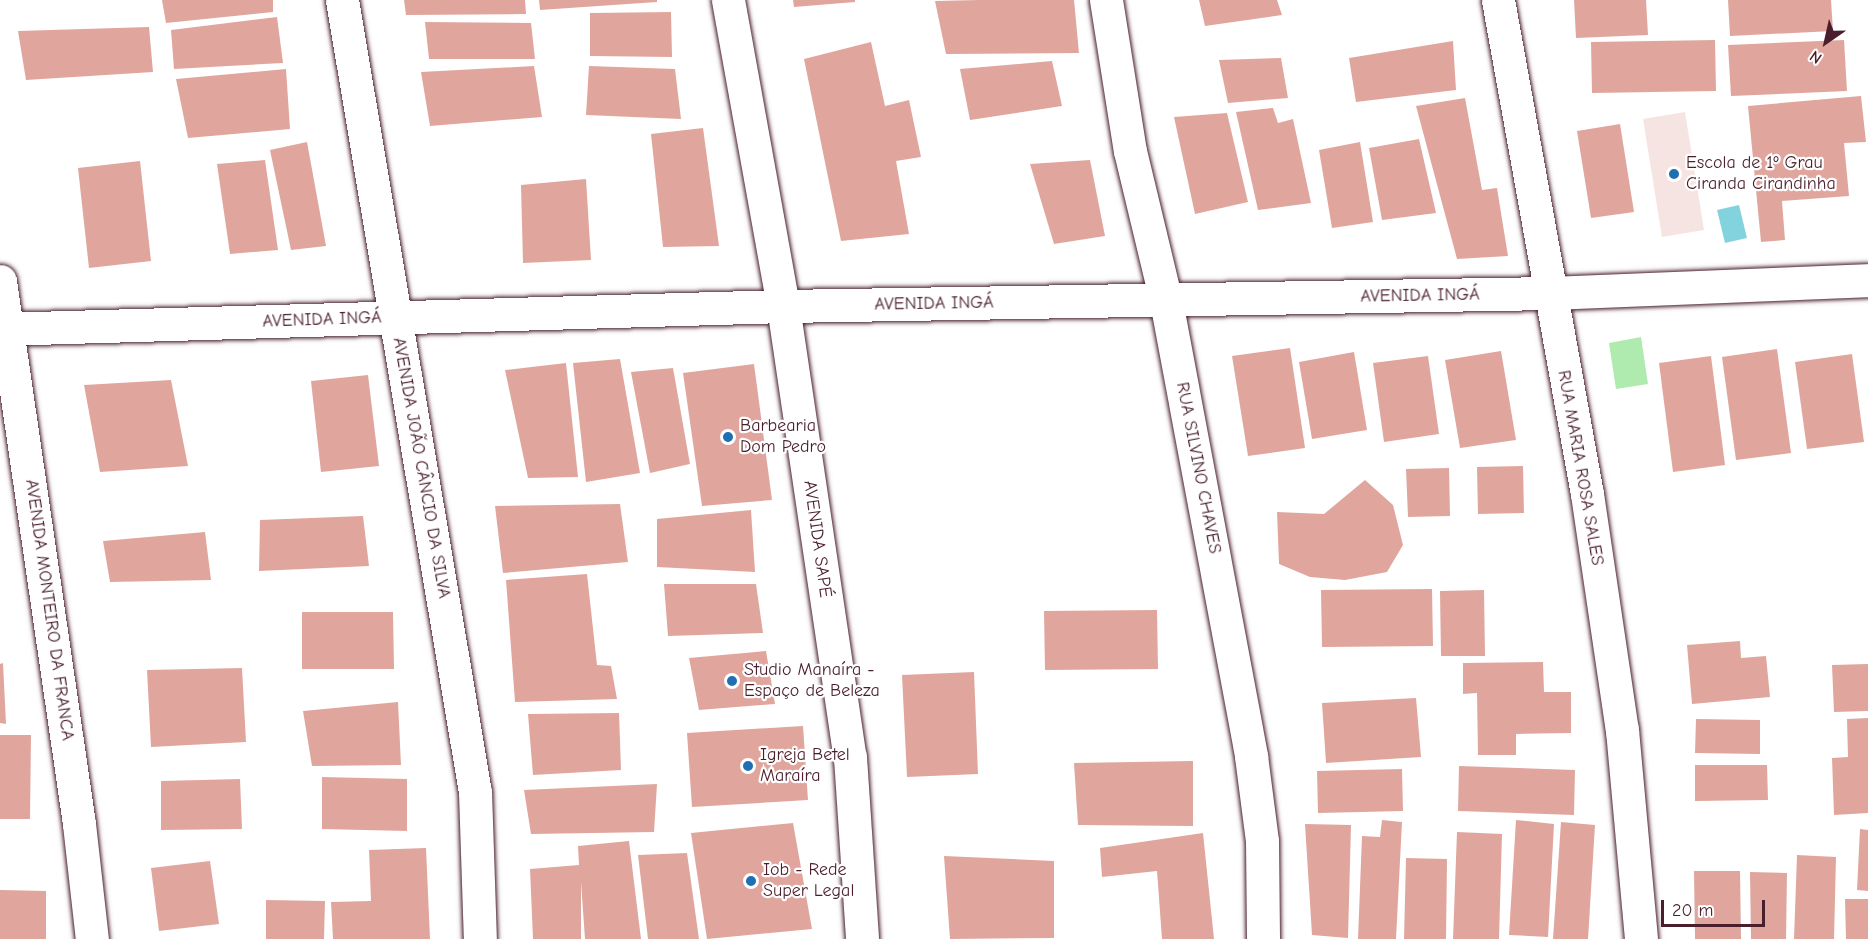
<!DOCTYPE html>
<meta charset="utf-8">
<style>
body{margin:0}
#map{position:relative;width:1868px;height:939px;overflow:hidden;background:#fff;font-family:"Comic Neue",sans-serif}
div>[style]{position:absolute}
.built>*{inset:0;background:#f6e4e2}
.green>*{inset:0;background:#afeaaf}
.water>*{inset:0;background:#83d3df}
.building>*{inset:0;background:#e0a69d}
.roads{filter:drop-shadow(0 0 2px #4a1f2b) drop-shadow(0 0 2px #4a1f2b)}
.minor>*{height:33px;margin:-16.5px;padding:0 16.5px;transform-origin:16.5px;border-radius:16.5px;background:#fff}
.secondary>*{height:33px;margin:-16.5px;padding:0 16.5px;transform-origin:16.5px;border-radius:16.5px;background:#fff}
.dots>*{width:16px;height:16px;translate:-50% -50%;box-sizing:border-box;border:3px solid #fff;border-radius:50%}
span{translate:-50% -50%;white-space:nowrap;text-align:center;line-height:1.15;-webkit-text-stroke:4.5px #fff;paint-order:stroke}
.poi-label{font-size:18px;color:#4a1f2b}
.left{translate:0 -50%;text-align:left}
.street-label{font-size:18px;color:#4a1f2b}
.north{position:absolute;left:1796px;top:12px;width:60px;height:60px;-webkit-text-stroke:4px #fff;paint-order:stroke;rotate:214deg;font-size:16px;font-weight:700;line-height:24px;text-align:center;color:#4a1f2b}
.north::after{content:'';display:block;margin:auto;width:21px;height:27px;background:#4a1f2b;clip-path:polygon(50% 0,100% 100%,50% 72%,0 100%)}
.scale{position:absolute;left:1661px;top:900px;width:104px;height:27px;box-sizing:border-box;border:3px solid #4a1f2b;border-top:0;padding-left:8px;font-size:18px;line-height:21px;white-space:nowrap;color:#4a1f2b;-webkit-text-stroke:4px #fff;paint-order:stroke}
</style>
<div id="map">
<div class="built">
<i style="clip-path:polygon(1685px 112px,1704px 230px,1662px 237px,1643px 119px)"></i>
</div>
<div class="green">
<i style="clip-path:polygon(1641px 337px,1648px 384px,1616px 389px,1609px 343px)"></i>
</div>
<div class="water">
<i style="clip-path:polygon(1739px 205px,1747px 238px,1725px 243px,1717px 210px)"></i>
</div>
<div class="building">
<i style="clip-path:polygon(162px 0,273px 0,273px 12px,166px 23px)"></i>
<i style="clip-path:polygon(404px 0,525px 0,526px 14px,406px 15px)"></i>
<i style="clip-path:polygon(539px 0,657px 0,657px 2px,540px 10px)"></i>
<i style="clip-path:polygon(793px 0,855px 0,855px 2px,794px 7px)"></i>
<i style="clip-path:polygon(979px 0,1074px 0,1079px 53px,946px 54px,935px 1px)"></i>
<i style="clip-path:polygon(1199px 0,1277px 0,1282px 15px,1205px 26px)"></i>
<i style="clip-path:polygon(1574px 0,1646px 0,1648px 35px,1576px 38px)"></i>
<i style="clip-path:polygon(1728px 0,1831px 0,1833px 31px,1730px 36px)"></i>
<i style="clip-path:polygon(671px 12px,672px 57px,590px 56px,590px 13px)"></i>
<i style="clip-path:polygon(277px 17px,283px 63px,174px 69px,171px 30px)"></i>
<i style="clip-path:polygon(425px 22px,531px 23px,535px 59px,429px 59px)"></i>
<i style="clip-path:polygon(149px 27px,153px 72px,26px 80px,18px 31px)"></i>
<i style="clip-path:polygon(1715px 40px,1716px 91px,1592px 93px,1591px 42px)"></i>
<i style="clip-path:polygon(1844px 40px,1847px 91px,1731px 96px,1728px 45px)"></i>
<i style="clip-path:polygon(1453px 41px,1456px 90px,1356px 102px,1349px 58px)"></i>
<i style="clip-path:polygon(871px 42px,885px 106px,909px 100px,921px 157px,896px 161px,909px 234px,841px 241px,804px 59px)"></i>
<i style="clip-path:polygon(1281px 58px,1288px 98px,1228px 103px,1219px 60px)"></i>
<i style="clip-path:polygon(1052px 61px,1062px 106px,970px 120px,960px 69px)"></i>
<i style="clip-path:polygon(534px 66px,542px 117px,430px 126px,421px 72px)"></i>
<i style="clip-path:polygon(589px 66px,675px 69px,681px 119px,586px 115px)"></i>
<i style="clip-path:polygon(286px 69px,290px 129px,188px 138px,176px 79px)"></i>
<i style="clip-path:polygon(1861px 96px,1866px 142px,1844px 143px,1849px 196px,1782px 201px,1785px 240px,1761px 242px,1748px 106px)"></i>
<i style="clip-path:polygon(1465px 98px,1482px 190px,1497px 188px,1508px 256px,1457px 259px,1416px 106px)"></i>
<i style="clip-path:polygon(1273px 108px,1278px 123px,1293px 119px,1311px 203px,1258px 210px,1236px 112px)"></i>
<i style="clip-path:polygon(1227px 113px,1248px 202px,1195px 214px,1174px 117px)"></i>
<i style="clip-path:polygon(1620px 124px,1634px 212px,1591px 218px,1577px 131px)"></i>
<i style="clip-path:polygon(703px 128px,719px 246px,663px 247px,651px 134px)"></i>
<i style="clip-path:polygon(1419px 139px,1436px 213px,1382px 220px,1369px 148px)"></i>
<i style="clip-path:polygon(307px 142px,326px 246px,291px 250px,270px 150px)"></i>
<i style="clip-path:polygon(1360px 142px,1373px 222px,1332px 228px,1319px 150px)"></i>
<i style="clip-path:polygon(265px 160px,278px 250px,230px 254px,217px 164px)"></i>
<i style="clip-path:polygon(1090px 160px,1105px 236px,1054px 244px,1030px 164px)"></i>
<i style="clip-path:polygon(140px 161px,151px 261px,89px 268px,78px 168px)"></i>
<i style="clip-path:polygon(586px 179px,591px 260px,523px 263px,521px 185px)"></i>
<i style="clip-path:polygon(1290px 348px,1305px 448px,1248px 456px,1232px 356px)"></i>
<i style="clip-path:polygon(1777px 349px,1791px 453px,1736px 460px,1722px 357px)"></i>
<i style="clip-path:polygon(1501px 351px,1516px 440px,1460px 448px,1445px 360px)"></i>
<i style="clip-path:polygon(1354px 352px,1367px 430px,1312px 439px,1299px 362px)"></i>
<i style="clip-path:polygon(1852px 354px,1864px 442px,1807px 449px,1795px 362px)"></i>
<i style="clip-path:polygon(1428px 356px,1439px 434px,1384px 442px,1373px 363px)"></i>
<i style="clip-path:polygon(1711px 356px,1725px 465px,1673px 472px,1659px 363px)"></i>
<i style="clip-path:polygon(620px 359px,640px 473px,586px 482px,573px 363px)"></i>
<i style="clip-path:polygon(566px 363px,578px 477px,528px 478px,505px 370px)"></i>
<i style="clip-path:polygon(754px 364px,772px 500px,702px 506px,683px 373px)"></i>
<i style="clip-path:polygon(673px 368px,690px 464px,650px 473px,631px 372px)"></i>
<i style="clip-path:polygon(368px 375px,379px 466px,321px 472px,311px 381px)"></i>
<i style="clip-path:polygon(171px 380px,188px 466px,100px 472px,84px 385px)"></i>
<i style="clip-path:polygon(1523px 466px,1524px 513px,1478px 514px,1477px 467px)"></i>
<i style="clip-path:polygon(1449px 468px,1450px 516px,1408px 517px,1406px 469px)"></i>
<i style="clip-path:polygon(1365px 480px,1393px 505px,1403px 545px,1387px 572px,1345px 580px,1310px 577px,1279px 564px,1277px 512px,1324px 514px)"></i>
<i style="clip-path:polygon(620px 504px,628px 562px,503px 573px,495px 506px)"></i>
<i style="clip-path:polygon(751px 510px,755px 572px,657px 567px,657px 519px)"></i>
<i style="clip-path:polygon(363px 516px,369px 566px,259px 571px,260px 520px)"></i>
<i style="clip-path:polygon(205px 532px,211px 580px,110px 582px,103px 541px)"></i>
<i style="clip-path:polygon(587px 574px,597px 665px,611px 666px,617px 699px,515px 702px,506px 580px)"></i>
<i style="clip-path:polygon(664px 584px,756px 584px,763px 633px,668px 636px)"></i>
<i style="clip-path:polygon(1432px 589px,1433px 646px,1322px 647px,1321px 590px)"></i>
<i style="clip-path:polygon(1484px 590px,1485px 656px,1441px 656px,1440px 591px)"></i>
<i style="clip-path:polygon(1157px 610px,1158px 669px,1045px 670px,1044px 611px)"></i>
<i style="clip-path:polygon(302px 612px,393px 612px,394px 669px,302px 669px)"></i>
<i style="clip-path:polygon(1740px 641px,1741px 658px,1766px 656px,1770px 697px,1692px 704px,1687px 645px)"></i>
<i style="clip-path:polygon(766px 651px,775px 704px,699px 710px,689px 658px)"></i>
<i style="clip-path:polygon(1543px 662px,1544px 692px,1571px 692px,1571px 733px,1516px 734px,1516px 755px,1478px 755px,1477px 693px,1463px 694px,1463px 663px)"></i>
<i style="clip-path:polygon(3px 663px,6px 724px,0 723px,0 664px)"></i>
<i style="clip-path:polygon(1868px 664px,1868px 711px,1834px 712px,1832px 665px)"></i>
<i style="clip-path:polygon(242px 668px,246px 742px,151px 747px,147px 670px)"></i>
<i style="clip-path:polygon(974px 672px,978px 774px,907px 777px,902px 675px)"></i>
<i style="clip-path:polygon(1416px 698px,1421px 757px,1326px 763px,1322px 703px)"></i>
<i style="clip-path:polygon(398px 702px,401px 765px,312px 766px,303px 711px)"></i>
<i style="clip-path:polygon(619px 713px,621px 770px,533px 775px,528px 714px)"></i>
<i style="clip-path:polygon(1868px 718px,1868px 813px,1834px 815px,1832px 758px,1848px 757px,1847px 719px)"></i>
<i style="clip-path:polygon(1696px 719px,1760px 720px,1760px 754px,1695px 753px)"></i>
<i style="clip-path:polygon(803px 726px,808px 800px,692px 807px,687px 733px)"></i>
<i style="clip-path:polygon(0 735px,31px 735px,30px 819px,0 819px)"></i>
<i style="clip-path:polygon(1193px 761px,1193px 826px,1078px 825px,1074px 763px)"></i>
<i style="clip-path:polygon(1695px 765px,1767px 765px,1768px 800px,1695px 801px)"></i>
<i style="clip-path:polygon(1459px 766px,1575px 770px,1574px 815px,1458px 811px)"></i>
<i style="clip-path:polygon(1402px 769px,1403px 811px,1318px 813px,1317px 771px)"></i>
<i style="clip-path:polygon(322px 777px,407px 779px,407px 831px,322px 829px)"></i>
<i style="clip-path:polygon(240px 779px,242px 829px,161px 830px,161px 781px)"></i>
<i style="clip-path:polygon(657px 784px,654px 832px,531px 834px,524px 790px)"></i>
<i style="clip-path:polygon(1382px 820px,1402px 822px,1396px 939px,1358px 939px,1362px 836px,1380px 837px)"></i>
<i style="clip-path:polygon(1516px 820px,1554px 824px,1548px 937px,1509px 935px)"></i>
<i style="clip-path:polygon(1561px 822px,1595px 825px,1588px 939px,1553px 939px)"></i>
<i style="clip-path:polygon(793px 823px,812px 929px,707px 939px,691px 833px)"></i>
<i style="clip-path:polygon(1305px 824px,1351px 825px,1348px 938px,1312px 935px)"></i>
<i style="clip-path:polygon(1860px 829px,1868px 830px,1868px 891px,1857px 890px)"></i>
<i style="clip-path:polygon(1457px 832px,1502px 834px,1499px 939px,1453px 939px)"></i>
<i style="clip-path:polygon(1203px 833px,1214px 939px,1162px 939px,1157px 871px,1102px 877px,1100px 848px)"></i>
<i style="clip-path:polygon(629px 841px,641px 939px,585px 939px,581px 882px,581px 939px,533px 939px,530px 869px,579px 865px,578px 846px)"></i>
<i style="clip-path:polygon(426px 848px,430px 939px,333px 939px,331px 902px,371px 901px,369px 850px)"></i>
<i style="clip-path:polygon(687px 853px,699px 939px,648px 939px,638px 855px)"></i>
<i style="clip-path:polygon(1797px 855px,1836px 857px,1834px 939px,1794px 939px)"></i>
<i style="clip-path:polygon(944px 856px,1054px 861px,1054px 938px,950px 939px)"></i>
<i style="clip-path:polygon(1406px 858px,1447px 859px,1446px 939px,1404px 939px)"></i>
<i style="clip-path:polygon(210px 861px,219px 924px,159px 931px,151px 868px)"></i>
<i style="clip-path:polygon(1694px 871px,1740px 871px,1741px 939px,1695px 939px)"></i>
<i style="clip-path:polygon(1750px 872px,1787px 873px,1786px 939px,1751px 939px)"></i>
<i style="clip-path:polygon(0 890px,46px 891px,46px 939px,0 939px)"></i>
<i style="clip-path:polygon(1845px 899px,1868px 899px,1868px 939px,1846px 939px)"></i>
<i style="clip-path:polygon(266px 900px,325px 901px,324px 939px,266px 939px)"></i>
</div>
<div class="roads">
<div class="minor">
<i style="left:728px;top:0;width:311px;rotate:79.8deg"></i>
<i style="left:783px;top:306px;width:456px;rotate:81.6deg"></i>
<i style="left:850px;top:757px;width:182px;rotate:86.2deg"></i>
<i style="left:1106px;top:0;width:153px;rotate:81deg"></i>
<i style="left:1130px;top:151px;width:154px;rotate:76.5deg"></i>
<i style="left:1166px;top:301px;width:463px;rotate:79.4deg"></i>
<i style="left:1251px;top:756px;width:86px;rotate:82.6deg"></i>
<i style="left:1262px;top:841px;width:98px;rotate:89.4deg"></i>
<i style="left:0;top:281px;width:549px;rotate:81.72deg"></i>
<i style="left:79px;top:824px;width:116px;rotate:83.6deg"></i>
<i style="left:0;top:329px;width:783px;rotate:-1.68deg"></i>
<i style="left:783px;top:306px;width:765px;rotate:-0.97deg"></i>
<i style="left:1548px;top:293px;width:320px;rotate:-2.3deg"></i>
</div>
<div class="secondary">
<i style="left:342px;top:0;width:803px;rotate:80.47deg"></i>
<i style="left:475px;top:792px;width:147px;rotate:88.1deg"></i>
<i style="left:1498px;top:0;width:502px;rotate:79.79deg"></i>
<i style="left:1587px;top:494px;width:239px;rotate:81.6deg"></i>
<i style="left:1622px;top:730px;width:210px;rotate:84.8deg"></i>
</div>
</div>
<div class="dots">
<i style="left:1674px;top:174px;background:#1f6fb2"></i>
<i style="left:728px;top:437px;background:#1f6fb2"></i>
<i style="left:732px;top:681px;background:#1f6fb2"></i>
<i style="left:748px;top:766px;background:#1f6fb2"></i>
<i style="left:751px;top:881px;background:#1f6fb2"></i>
</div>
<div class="poi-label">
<span class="left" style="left:1686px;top:174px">Escola de 1º Grau<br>Ciranda Cirandinha</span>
<span class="left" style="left:740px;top:437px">Barbearia<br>Dom Pedro</span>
<span class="left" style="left:744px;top:681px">Studio Manaíra -<br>Espaço de Beleza</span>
<span class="left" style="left:760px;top:766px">Igreja Betel<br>Maraíra</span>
<span class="left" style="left:763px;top:881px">Iob - Rede<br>Super Legal</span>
</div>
<div class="street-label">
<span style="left:1420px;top:296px;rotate:-1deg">AVENIDA INGÁ</span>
<span style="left:934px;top:304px;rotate:-1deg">AVENIDA INGÁ</span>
<span style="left:322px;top:320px;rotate:-2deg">AVENIDA INGÁ</span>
<span style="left:421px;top:468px;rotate:80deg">AVENIDA JOÃO CÂNCIO DA SILVA</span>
<span style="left:1198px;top:468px;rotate:79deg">RUA SILVINO CHAVES</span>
<span style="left:1580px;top:468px;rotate:80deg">RUA MARIA ROSA SALES</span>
<span style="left:817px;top:539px;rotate:82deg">AVENIDA SAPÉ</span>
<span style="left:49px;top:610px;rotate:82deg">AVENIDA MONTEIRO DA FRANCA</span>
</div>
<div class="north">N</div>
<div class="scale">20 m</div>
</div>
